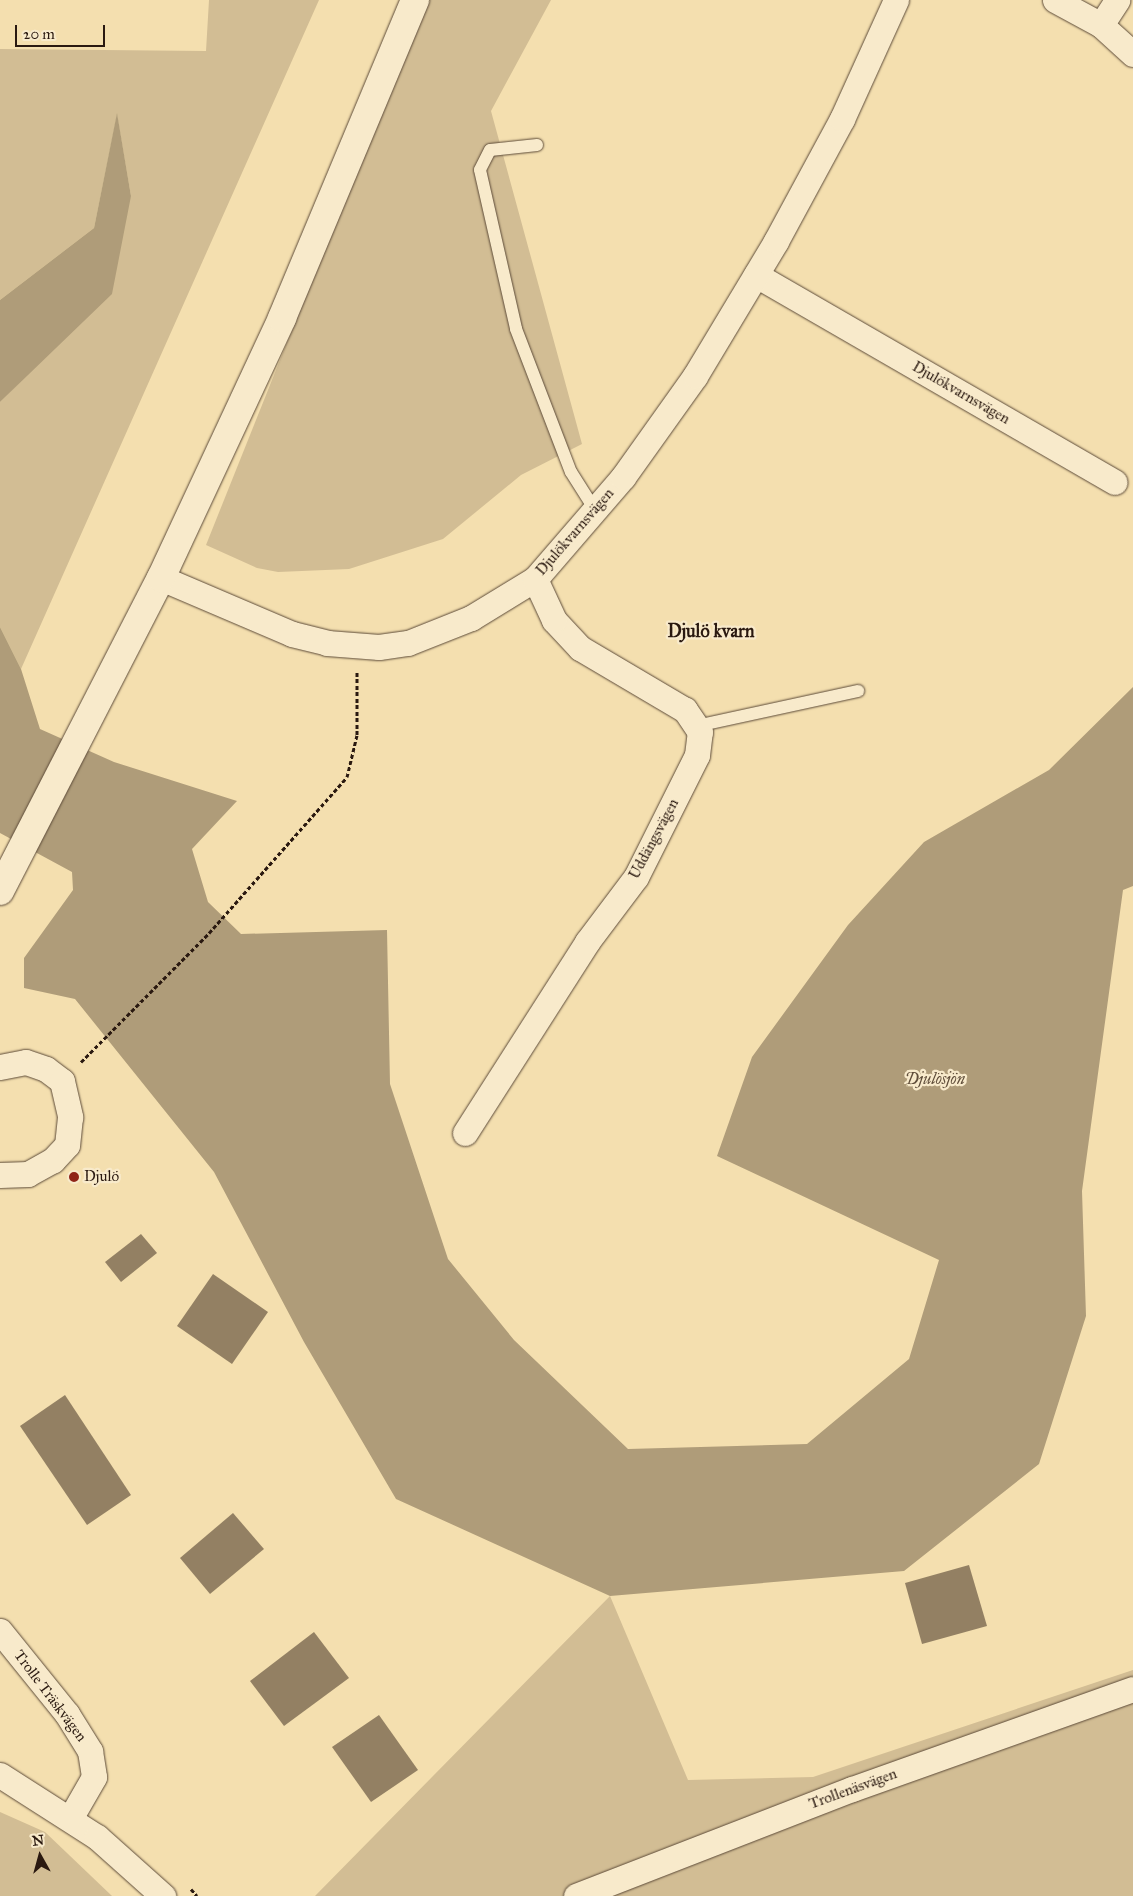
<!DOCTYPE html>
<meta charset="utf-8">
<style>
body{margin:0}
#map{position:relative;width:1133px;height:1896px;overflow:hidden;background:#f4dfaf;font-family:"IM FELL Great Primer",serif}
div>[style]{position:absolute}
.green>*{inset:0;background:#d2bd94}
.water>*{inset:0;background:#af9c79}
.building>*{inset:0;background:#938063}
.path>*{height:3px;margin-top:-1.5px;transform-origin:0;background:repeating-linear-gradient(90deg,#2a1910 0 4px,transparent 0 6.5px)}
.roads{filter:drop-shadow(0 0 1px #5c4a38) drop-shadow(0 0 1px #5c4a38)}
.service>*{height:12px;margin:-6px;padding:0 6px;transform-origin:6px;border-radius:6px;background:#f8eacb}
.minor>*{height:25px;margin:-12.5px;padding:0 12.5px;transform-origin:12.5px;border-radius:12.5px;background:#f8eacb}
.secondary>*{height:28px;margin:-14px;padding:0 14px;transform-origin:14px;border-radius:14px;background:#f8eacb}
.dots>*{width:14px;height:14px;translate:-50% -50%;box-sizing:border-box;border:2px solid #f8eacb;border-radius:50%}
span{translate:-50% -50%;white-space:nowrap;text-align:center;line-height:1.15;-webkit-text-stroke:4.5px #f8eacb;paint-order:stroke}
.street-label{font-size:15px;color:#2a1910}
.poi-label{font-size:15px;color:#2a1910}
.left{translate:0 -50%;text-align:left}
.water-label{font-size:16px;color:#5f4d3a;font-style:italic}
.quarter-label{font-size:18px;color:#2a1910;font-weight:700}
.north{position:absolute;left:15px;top:1831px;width:50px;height:50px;-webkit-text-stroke:4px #f8eacb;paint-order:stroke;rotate:353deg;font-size:14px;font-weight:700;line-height:20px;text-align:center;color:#2a1910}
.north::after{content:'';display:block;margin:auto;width:18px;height:22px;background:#2a1910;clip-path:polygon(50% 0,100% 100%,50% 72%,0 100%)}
.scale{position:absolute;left:15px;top:25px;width:90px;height:22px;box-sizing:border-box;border:2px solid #2a1910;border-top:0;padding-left:6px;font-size:15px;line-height:18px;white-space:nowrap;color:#2a1910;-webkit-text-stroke:4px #f8eacb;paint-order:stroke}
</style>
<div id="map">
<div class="green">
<i style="clip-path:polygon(209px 0,319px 0,21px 669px,0 627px,0 402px,39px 363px,131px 196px,117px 115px,94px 228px,0 300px,0 49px,206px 51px)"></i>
<i style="clip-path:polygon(424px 0,551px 0,491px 111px,582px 444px,521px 475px,443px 539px,349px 569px,278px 572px,257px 568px,206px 545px)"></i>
<i style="clip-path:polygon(610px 1596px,688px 1780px,813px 1777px,1133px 1670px,1133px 1896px,315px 1896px)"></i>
<i style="clip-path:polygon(0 1812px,45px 1832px,112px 1896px,0 1896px)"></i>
</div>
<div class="water">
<i style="clip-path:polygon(117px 113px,131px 196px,112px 294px,0 402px,0 300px,94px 228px)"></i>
<i style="clip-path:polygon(0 627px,21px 669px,40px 729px,114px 762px,237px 801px,192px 849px,208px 902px,241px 934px,387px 930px,390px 1084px,448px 1259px,514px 1340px,628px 1449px,807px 1444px,909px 1359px,939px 1260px,717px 1156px,752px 1057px,848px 925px,924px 842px,1049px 770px,1133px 687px,1133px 886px,1123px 890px,1082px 1191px,1086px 1316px,1039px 1464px,904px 1571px,610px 1596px,396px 1499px,304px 1342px,214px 1172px,75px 999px,24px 988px,24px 958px,73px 890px,72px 872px,0 833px)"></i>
</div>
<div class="building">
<i style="clip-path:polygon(141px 1234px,157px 1253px,121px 1282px,105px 1262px)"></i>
<i style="clip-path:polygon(213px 1274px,268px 1312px,232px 1364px,177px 1326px)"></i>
<i style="clip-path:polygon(65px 1395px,131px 1495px,87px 1525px,20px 1426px)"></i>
<i style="clip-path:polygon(233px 1513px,264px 1549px,210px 1594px,180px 1558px)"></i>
<i style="clip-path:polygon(969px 1565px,987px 1626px,922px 1644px,905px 1583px)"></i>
<i style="clip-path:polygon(314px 1632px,349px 1678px,284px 1726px,250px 1681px)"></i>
<i style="clip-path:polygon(379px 1715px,418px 1770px,371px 1802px,332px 1747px)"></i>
</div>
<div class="path">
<i style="left:81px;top:1062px;width:182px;rotate:-45.2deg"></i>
<i style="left:209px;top:933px;width:208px;rotate:-48.5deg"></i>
<i style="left:347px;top:777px;width:43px;rotate:-76.6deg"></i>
<i style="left:357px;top:735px;width:63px;rotate:-90deg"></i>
<i style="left:191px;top:1889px;width:9px;rotate:49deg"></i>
</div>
<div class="roads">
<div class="service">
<i style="left:537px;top:145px;width:47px;rotate:173.9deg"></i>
<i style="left:490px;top:150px;width:22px;rotate:117deg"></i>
<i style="left:480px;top:170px;width:163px;rotate:77.2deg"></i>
<i style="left:516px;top:329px;width:153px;rotate:69deg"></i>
<i style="left:571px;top:472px;width:45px;rotate:57.7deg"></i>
<i style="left:696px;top:726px;width:166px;rotate:-12.2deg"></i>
</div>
<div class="minor">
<i style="left:1055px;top:0;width:52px;rotate:28.5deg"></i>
<i style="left:1101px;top:25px;width:43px;rotate:42.2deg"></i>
<i style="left:1101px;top:25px;width:30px;rotate:-57deg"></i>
<i style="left:756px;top:275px;width:414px;rotate:30deg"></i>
<i style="left:161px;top:578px;width:142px;rotate:23.1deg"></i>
<i style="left:292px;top:634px;width:36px;rotate:14deg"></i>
<i style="left:327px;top:643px;width:52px;rotate:4.4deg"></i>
<i style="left:379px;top:647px;width:29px;rotate:-8deg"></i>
<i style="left:408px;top:643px;width:68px;rotate:-21.6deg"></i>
<i style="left:471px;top:618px;width:75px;rotate:-31.4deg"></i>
<i style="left:535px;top:579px;width:135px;rotate:-49.2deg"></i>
<i style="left:623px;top:477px;width:124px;rotate:-54.5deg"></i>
<i style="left:695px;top:376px;width:157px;rotate:-59deg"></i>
<i style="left:776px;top:241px;width:139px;rotate:-61.6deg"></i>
<i style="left:842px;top:119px;width:131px;rotate:-65.6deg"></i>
<i style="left:0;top:1067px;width:26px;rotate:-11deg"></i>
<i style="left:26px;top:1062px;width:21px;rotate:19deg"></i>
<i style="left:46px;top:1069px;width:20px;rotate:37deg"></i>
<i style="left:62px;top:1081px;width:37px;rotate:77deg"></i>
<i style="left:70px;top:1117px;width:28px;rotate:96deg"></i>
<i style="left:67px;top:1145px;width:21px;rotate:133deg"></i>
<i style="left:53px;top:1160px;width:29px;rotate:151deg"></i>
<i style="left:28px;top:1174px;width:28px;rotate:178deg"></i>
<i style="left:465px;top:1133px;width:227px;rotate:-57.4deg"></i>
<i style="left:587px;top:942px;width:81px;rotate:-53deg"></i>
<i style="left:636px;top:877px;width:136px;rotate:-63.4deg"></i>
<i style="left:697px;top:755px;width:23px;rotate:-83deg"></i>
<i style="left:700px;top:732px;width:27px;rotate:-124deg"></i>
<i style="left:685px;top:710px;width:122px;rotate:-149.4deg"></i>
<i style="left:580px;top:648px;width:38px;rotate:-133deg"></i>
<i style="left:554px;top:620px;width:45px;rotate:-114.9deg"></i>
<i style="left:0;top:1631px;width:107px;rotate:51.1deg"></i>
<i style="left:67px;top:1714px;width:44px;rotate:58.1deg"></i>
<i style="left:90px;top:1751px;width:26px;rotate:81deg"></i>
<i style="left:94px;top:1777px;width:46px;rotate:119.9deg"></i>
<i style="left:0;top:1775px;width:115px;rotate:32.6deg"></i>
<i style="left:97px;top:1837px;width:89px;rotate:41.8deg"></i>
<i style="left:576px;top:1896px;width:296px;rotate:-21.2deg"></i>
<i style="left:852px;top:1789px;width:298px;rotate:-19.6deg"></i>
</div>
<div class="secondary">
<i style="left:0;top:891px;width:352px;rotate:-62.8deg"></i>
<i style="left:161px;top:578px;width:287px;rotate:-65deg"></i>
<i style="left:282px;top:318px;width:345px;rotate:-67.3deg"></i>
</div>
</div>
<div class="dots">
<i style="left:74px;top:1177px;background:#8f2418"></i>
</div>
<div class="street-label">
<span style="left:961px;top:393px;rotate:30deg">Djulökvarnsvägen</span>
<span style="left:575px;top:532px;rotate:-49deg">Djulökvarnsvägen</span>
<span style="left:654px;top:839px;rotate:-62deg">Uddängsvägen</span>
<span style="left:50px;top:1696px;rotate:53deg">Trolle Träskvägen</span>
<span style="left:853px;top:1789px;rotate:-20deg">Trollenäsvägen</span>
</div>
<div class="poi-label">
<span class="left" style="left:84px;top:1177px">Djulö</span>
</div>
<div class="water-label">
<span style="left:935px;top:1079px">Djulösjön</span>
</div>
<div class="quarter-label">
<span style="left:711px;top:631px">Djulö kvarn</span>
</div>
<div class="north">N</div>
<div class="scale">20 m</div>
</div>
